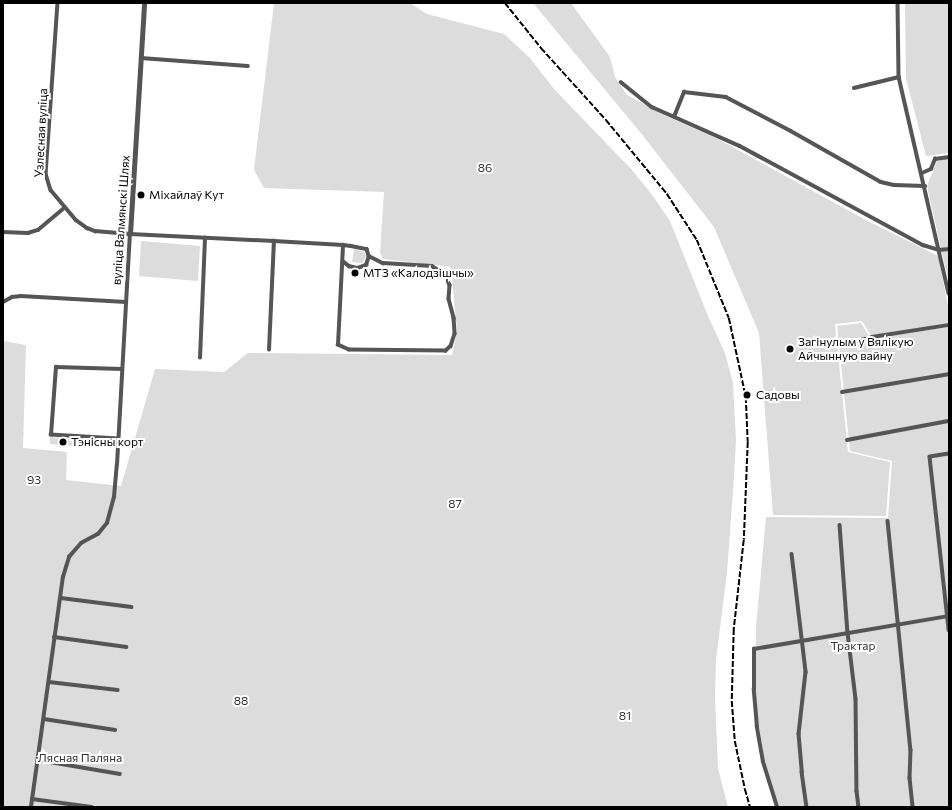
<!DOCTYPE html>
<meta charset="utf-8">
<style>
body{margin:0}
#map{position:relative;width:952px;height:810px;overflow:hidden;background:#fff;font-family:Commissioner,sans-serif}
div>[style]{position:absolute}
.green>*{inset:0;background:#dcdcdc}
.minor>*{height:3.5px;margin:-1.75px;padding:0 1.75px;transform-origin:1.75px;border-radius:1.75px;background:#555}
.tertiary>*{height:4.5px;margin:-2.25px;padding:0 2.25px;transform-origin:2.25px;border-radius:2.25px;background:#555}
.rail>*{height:1.5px;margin-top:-0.75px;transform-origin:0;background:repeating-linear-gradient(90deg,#000 0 6px,transparent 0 8px)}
.dots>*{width:11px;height:11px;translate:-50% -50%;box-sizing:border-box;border:2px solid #fff;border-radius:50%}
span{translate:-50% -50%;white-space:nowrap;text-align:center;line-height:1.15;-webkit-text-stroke:4px #fff;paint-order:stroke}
.street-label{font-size:12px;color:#000}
.park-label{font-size:12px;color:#333}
.poi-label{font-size:12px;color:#000}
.left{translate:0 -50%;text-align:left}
.frame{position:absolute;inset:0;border:4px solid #000;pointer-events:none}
</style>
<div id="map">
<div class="green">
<i style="clip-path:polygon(274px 3px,410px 3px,427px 14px,504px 34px,530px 58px,554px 89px,632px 170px,653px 196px,670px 221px,708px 316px,725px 353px,733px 383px,736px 440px,734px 477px,727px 573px,716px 660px,715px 698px,718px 768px,728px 807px,3px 807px,3px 341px,26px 345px,23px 448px,67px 452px,66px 480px,121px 486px,155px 369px,224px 372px,248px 353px,452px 355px,457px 332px,451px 267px,383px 259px,380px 253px,384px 192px,264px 188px,254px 170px)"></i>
<i style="clip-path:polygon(533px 3px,571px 3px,610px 57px,615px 77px,627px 95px,668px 117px,716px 138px,864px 219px,938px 256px,949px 310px,949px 325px,872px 337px,862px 321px,835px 324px,848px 452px,890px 462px,886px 516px,773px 515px,759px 333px,714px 227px,640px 132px)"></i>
<i style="clip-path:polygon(905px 3px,949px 3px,949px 153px,926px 156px,906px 79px)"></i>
<i style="clip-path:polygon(949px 158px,949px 284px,927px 186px,937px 161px)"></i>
<i style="clip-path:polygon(141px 241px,200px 246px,198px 281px,139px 276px)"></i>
<i style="clip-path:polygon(354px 249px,364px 252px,366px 256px,363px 263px,352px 262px)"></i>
<i style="clip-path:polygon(861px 323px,871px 339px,949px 327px,949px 807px,779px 807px,765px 762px,759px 727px,755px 689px,756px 627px,766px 517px,888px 518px,892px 461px,850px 451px,837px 326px)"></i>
<i style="clip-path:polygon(50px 437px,75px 439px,75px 446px,50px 444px)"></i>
</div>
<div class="minor">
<i style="left:58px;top:3px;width:171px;rotate:94deg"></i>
<i style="left:46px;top:174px;width:17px;rotate:73deg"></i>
<i style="left:51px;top:190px;width:39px;rotate:50deg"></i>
<i style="left:76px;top:220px;width:14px;rotate:36deg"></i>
<i style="left:87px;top:228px;width:9px;rotate:21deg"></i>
<i style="left:95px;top:231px;width:35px;rotate:5deg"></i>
<i style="left:130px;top:234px;width:144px;rotate:2.8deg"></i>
<i style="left:274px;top:241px;width:69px;rotate:3.3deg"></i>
<i style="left:343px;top:245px;width:8px;rotate:7deg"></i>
<i style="left:351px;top:246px;width:16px;rotate:11deg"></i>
<i style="left:367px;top:249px;width:7px;rotate:74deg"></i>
<i style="left:369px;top:256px;width:16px;rotate:27deg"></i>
<i style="left:383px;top:263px;width:49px;rotate:3.5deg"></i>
<i style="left:432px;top:266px;width:15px;rotate:32deg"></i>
<i style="left:445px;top:274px;width:12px;rotate:66deg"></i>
<i style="left:450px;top:285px;width:14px;rotate:94deg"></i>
<i style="left:449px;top:299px;width:20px;rotate:75deg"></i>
<i style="left:454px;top:318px;width:16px;rotate:86deg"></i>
<i style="left:455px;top:334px;width:13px;rotate:108deg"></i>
<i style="left:451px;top:346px;width:7px;rotate:135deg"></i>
<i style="left:446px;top:351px;width:97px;rotate:-179.4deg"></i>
<i style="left:349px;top:350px;width:12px;rotate:-156deg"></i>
<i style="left:338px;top:345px;width:100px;rotate:-87.1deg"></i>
<i style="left:898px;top:3px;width:74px;rotate:89.2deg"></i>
<i style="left:899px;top:77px;width:222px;rotate:77deg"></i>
<i style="left:141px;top:58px;width:107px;rotate:4.3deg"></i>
<i style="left:621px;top:82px;width:40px;rotate:39deg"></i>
<i style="left:652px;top:107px;width:96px;rotate:23.9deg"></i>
<i style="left:740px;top:146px;width:208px;rotate:28.4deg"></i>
<i style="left:923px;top:245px;width:17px;rotate:17deg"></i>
<i style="left:939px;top:250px;width:10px;rotate:-6deg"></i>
<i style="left:854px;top:88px;width:46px;rotate:-13.7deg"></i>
<i style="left:674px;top:117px;width:27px;rotate:-68deg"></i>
<i style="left:684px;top:92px;width:42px;rotate:6.8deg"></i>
<i style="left:726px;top:97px;width:73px;rotate:27.6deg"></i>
<i style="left:791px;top:131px;width:103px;rotate:29.5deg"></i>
<i style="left:881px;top:182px;width:13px;rotate:13deg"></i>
<i style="left:894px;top:185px;width:31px;rotate:2deg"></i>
<i style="left:922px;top:173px;width:10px;rotate:-24deg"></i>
<i style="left:931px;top:169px;width:11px;rotate:-68deg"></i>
<i style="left:935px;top:159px;width:14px;rotate:-8deg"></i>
<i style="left:3px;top:232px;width:25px;rotate:2deg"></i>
<i style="left:28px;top:233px;width:10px;rotate:-17deg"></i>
<i style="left:38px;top:230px;width:34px;rotate:-40deg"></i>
<i style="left:343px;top:261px;width:8px;rotate:40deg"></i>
<i style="left:349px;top:266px;width:9px;rotate:13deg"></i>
<i style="left:358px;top:268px;width:9px;rotate:-21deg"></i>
<i style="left:366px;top:265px;width:9px;rotate:-72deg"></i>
<i style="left:3px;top:302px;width:10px;rotate:-29deg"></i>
<i style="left:12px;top:297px;width:9px;rotate:-6deg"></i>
<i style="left:21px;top:296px;width:105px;rotate:3.3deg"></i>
<i style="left:837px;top:346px;width:36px;rotate:-14deg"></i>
<i style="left:872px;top:337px;width:78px;rotate:-8.9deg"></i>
<i style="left:269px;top:350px;width:109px;rotate:-87.4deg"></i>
<i style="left:200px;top:358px;width:120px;rotate:-87.6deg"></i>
<i style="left:842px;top:392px;width:109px;rotate:-9.5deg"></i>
<i style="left:118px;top:439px;width:67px;rotate:-176.6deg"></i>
<i style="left:51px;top:435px;width:68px;rotate:-85.8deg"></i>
<i style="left:56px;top:367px;width:66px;rotate:1.7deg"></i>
<i style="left:847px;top:440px;width:104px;rotate:-10.6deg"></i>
<i style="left:949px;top:454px;width:19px;rotate:171deg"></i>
<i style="left:930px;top:457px;width:174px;rotate:83.7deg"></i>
<i style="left:888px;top:521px;width:230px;rotate:84.3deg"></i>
<i style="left:911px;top:750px;width:28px;rotate:92deg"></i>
<i style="left:910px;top:778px;width:29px;rotate:84deg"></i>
<i style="left:840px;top:525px;width:108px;rotate:85.8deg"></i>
<i style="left:848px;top:633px;width:66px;rotate:83.1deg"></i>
<i style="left:856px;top:699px;width:92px;rotate:89.4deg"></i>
<i style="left:857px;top:791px;width:16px;rotate:83deg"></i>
<i style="left:792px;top:554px;width:119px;rotate:83.2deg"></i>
<i style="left:806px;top:672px;width:62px;rotate:96.4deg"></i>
<i style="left:799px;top:734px;width:38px;rotate:85deg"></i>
<i style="left:802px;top:772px;width:35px;rotate:82deg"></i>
<i style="left:61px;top:598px;width:71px;rotate:7.3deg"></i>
<i style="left:54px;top:637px;width:73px;rotate:7.9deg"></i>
<i style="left:49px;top:682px;width:69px;rotate:6.6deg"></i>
<i style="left:44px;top:719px;width:72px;rotate:8.8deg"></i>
<i style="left:38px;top:760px;width:83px;rotate:9.7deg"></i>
<i style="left:32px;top:799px;width:60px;rotate:7.7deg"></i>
<i style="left:31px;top:807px;width:232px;rotate:-82.1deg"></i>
<i style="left:63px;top:577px;width:21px;rotate:-73deg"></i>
<i style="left:69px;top:557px;width:18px;rotate:-49deg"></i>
<i style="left:81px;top:543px;width:19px;rotate:-28deg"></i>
<i style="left:98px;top:534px;width:14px;rotate:-51deg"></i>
<i style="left:107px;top:523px;width:27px;rotate:-75deg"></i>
<i style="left:114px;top:497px;width:32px;rotate:-85deg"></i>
<i style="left:117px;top:465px;width:231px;rotate:-86.8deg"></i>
<i style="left:777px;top:807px;width:47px;rotate:-107.3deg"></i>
<i style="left:763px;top:762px;width:36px;rotate:-100deg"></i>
<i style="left:757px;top:727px;width:38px;rotate:-95deg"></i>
<i style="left:754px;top:689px;width:40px;rotate:-90deg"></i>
<i style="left:754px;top:649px;width:198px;rotate:-9.6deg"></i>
</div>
<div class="tertiary">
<i style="left:130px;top:234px;width:231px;rotate:-86.5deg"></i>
</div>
<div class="rail">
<i style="left:505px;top:3px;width:58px;rotate:51.3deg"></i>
<i style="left:541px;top:48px;width:97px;rotate:47.9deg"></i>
<i style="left:606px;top:120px;width:96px;rotate:50.5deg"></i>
<i style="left:667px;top:194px;width:55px;rotate:56.9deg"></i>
<i style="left:697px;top:240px;width:84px;rotate:67.7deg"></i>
<i style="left:729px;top:318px;width:81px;rotate:77.9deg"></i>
<i style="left:746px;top:397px;width:45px;rotate:87.5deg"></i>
<i style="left:748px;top:442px;width:98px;rotate:92.3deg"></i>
<i style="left:744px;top:540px;width:90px;rotate:96.4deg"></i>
<i style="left:734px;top:629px;width:72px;rotate:91.6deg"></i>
<i style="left:732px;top:701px;width:40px;rotate:85.7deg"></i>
<i style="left:735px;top:741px;width:49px;rotate:78.2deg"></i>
<i style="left:745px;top:789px;width:19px;rotate:74deg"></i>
</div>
<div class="dots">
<i style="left:141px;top:195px;background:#000"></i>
<i style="left:355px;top:273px;background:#000"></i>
<i style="left:790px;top:349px;background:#000"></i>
<i style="left:747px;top:395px;background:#000"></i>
<i style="left:63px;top:442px;background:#000"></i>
</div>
<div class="street-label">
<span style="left:41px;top:133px;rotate:-87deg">Узлесная вуліца</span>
<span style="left:121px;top:220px;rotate:-86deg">вуліца Валмянскі Шлях</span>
</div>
<div class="park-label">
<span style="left:485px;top:168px">86</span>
<span style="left:34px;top:480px">93</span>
<span style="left:455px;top:504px">87</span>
<span style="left:853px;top:646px">Трактар</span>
<span style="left:241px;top:701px">88</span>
<span style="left:625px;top:716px">81</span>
<span style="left:80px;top:758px">Лясная Паляна</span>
</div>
<div class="poi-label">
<span class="left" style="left:149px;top:195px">Міхайлаў Кут</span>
<span class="left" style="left:363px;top:273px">МТЗ «Калодзішчы»</span>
<span class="left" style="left:798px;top:349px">Загінулым у Вялікую<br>Айчынную вайну</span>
<span class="left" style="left:756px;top:395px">Садовы</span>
<span class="left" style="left:71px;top:442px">Тэнісны корт</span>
</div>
<div class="frame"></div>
</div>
